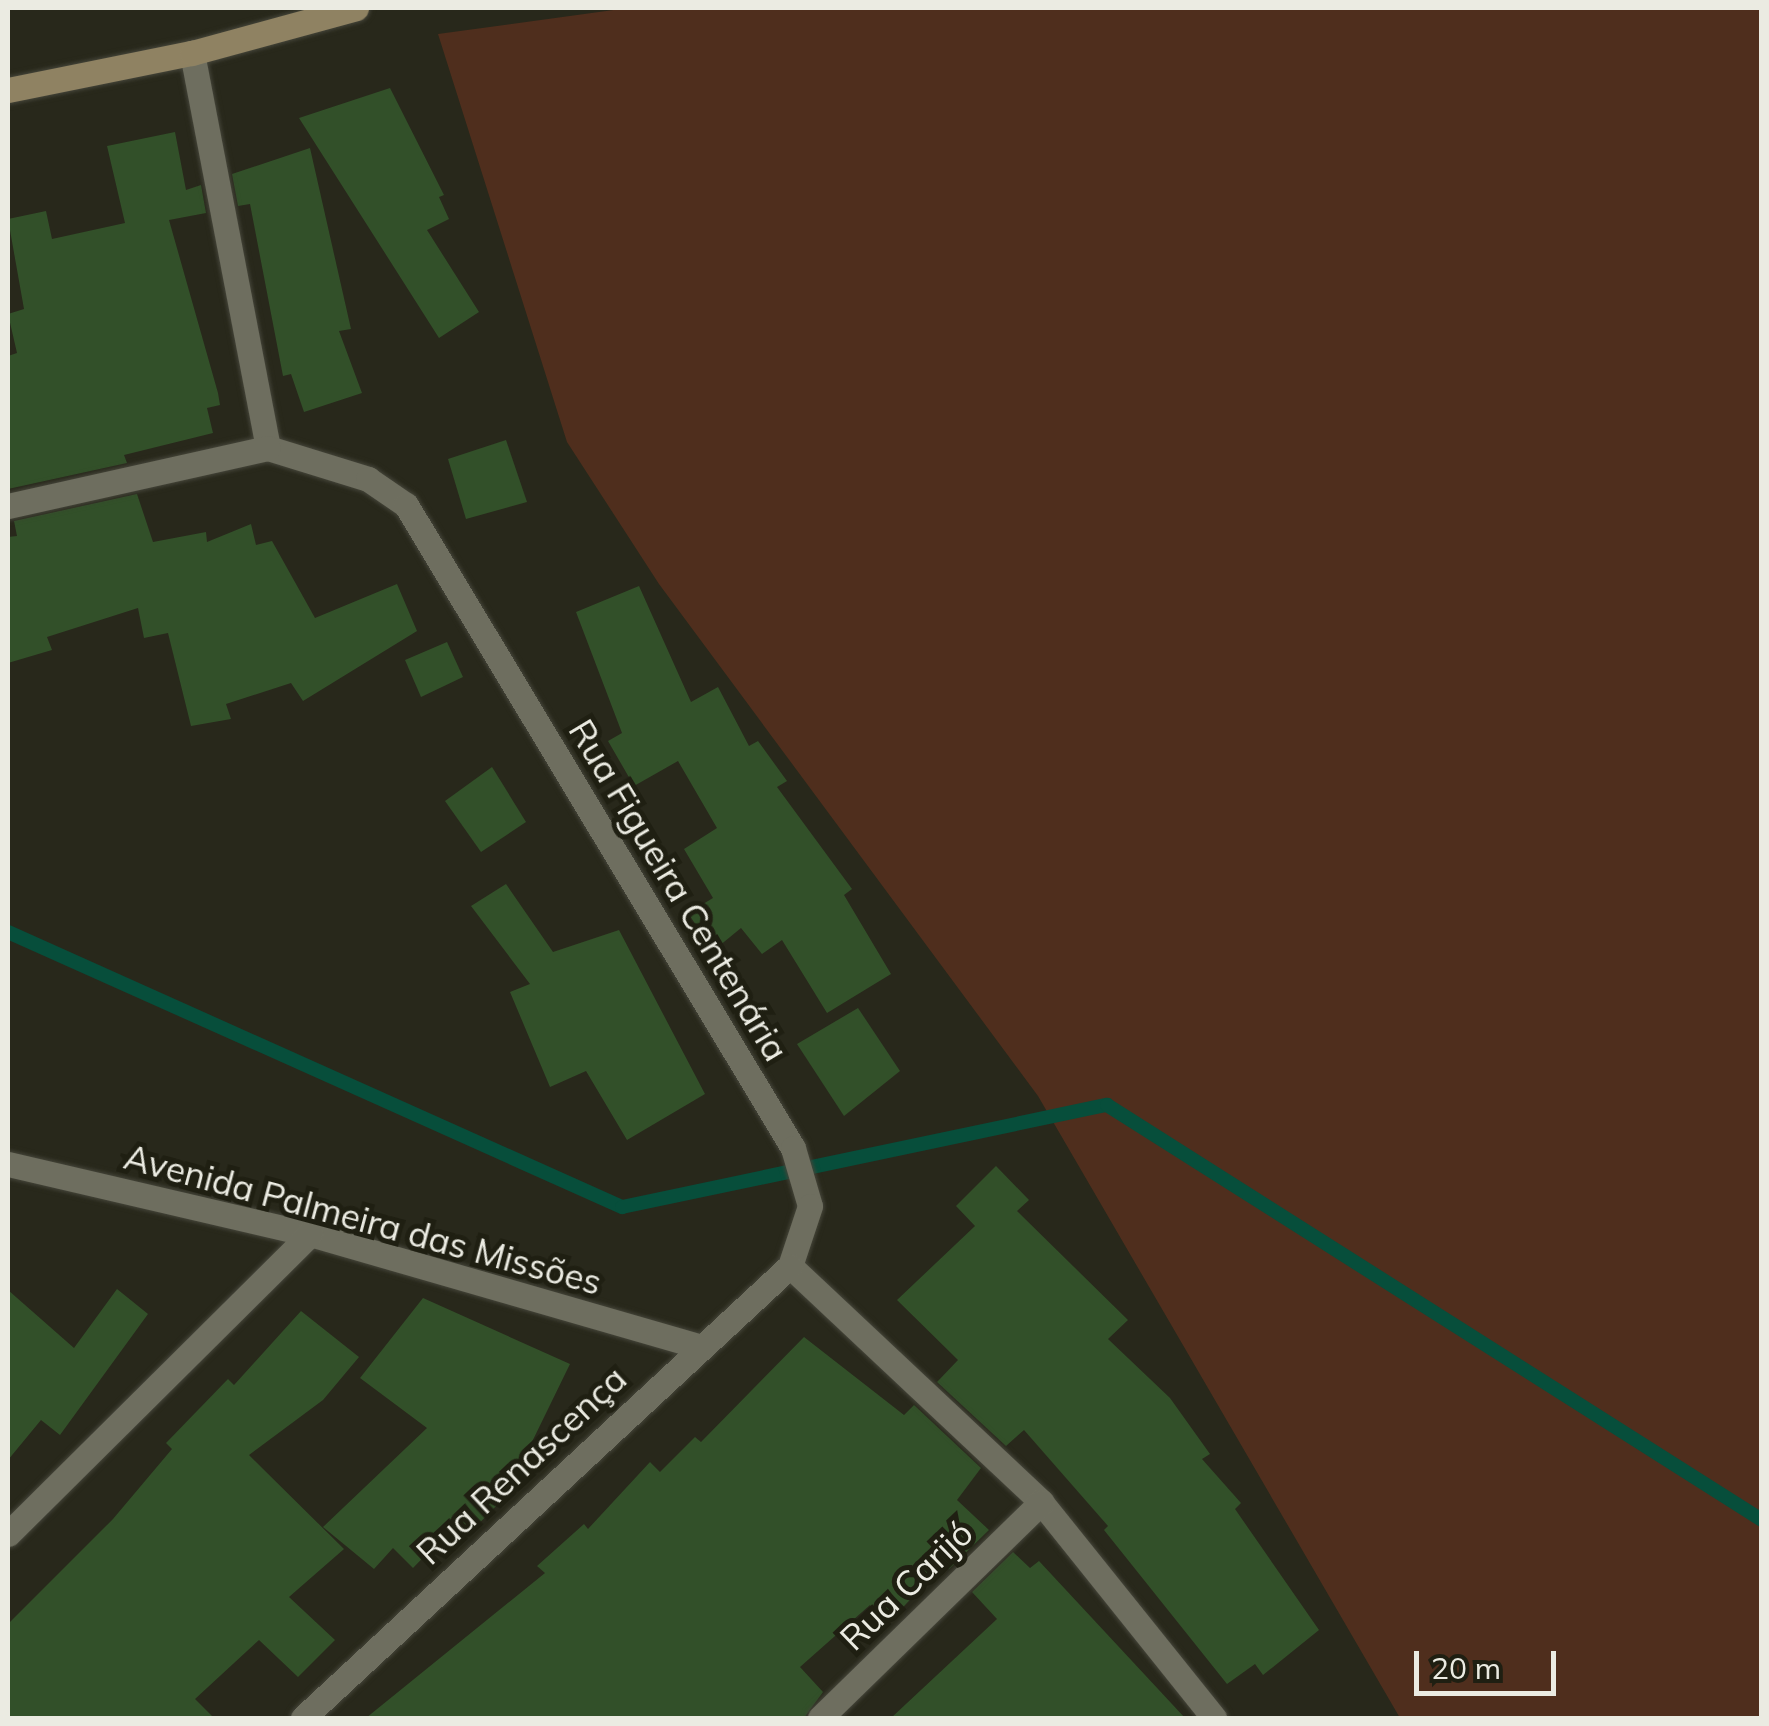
<!DOCTYPE html>
<meta charset="utf-8">
<style>
body{margin:0}
#map{position:relative;width:1769px;height:1726px;overflow:hidden;background:#28281b;font-family:Mulish,sans-serif}
div>[style]{position:absolute}
.green>*{inset:0;background:#4f2e1d}
.stream>*{height:14px;margin:-7px;padding:0 7px;transform-origin:7px;border-radius:7px;background:#074e3b}
.building>*{inset:0;background:#325029}
.roads{filter:drop-shadow(0 0 2px #45453a) drop-shadow(0 0 2px #45453a)}
.street>*{height:25px;margin:-12.5px;padding:0 12.5px;transform-origin:12.5px;border-radius:12.5px;background:#6e6e5f}
.secondary>*{height:25px;margin:-12.5px;padding:0 12.5px;transform-origin:12.5px;border-radius:12.5px;background:#8f8262}
span{translate:-50% -50%;white-space:nowrap;text-align:center;line-height:1.15;-webkit-text-stroke:10px #1f1f12;paint-order:stroke}
.street-label{font-size:35px;color:#ebebe2}
.frame{position:absolute;inset:0;border:10px solid #ebebe2;pointer-events:none}
.scale{position:absolute;left:1414px;top:1651px;width:142px;height:45px;box-sizing:border-box;border:5px solid #ebebe2;border-top:0;padding-left:12px;font-size:30px;line-height:35px;white-space:nowrap;color:#ebebe2;-webkit-text-stroke:8px #1f1f12;paint-order:stroke}
</style>
<div id="map">
<div class="green">
<i style="clip-path:polygon(628px 8px,1761px 8px,1761px 1718px,1400px 1718px,1038px 1096px,659px 584px,567px 442px,438px 34px)"></i>
</div>
<div class="stream">
<i style="left:8px;top:932px;width:673px;rotate:24.13deg"></i>
<i style="left:622px;top:1207px;width:496px;rotate:-11.9deg"></i>
<i style="left:1107px;top:1105px;width:775px;rotate:32.36deg"></i>
</div>
<div class="building">
<i style="clip-path:polygon(390px 88px,444px 195px,439px 197px,449px 219px,427px 230px,479px 312px,439px 338px,299px 118px)"></i>
<i style="clip-path:polygon(175px 132px,186px 190px,201px 185px,206px 213px,169px 220px,218px 393px,220px 405px,207px 408px,213px 433px,124px 455px,127px 463px,8px 489px,8px 356px,17px 353px,8px 314px,24px 309px,8px 219px,46px 211px,52px 239px,125px 223px,107px 146px)"></i>
<i style="clip-path:polygon(310px 148px,351px 329px,339px 331px,362px 393px,304px 412px,291px 374px,283px 376px,250px 204px,238px 206px,232px 174px)"></i>
<i style="clip-path:polygon(506px 440px,527px 502px,466px 519px,448px 459px)"></i>
<i style="clip-path:polygon(137px 494px,153px 542px,206px 532px,207px 542px,251px 524px,256px 545px,272px 541px,315px 618px,397px 584px,417px 631px,303px 701px,291px 683px,226px 704px,231px 719px,191px 726px,168px 633px,144px 638px,138px 608px,47px 637px,52px 650px,8px 663px,8px 537px,17px 536px,14px 521px)"></i>
<i style="clip-path:polygon(639px 586px,691px 702px,718px 687px,749px 746px,758px 741px,787px 781px,777px 787px,852px 889px,844px 895px,891px 974px,827px 1013px,782px 940px,762px 954px,741px 928px,713px 951px,688px 913px,713px 898px,684px 849px,717px 828px,678px 761px,634px 786px,608px 741px,622px 733px,576px 612px)"></i>
<i style="clip-path:polygon(447px 642px,463px 677px,421px 697px,405px 660px)"></i>
<i style="clip-path:polygon(492px 767px,526px 822px,481px 852px,445px 801px)"></i>
<i style="clip-path:polygon(506px 884px,553px 952px,619px 930px,705px 1094px,627px 1140px,586px 1071px,550px 1087px,510px 992px,530px 984px,471px 906px)"></i>
<i style="clip-path:polygon(858px 1008px,900px 1071px,844px 1116px,797px 1044px)"></i>
<i style="clip-path:polygon(996px 1166px,1029px 1200px,1017px 1211px,1128px 1320px,1108px 1339px,1170px 1398px,1210px 1454px,1202px 1459px,1241px 1503px,1235px 1509px,1319px 1630px,1263px 1675px,1255px 1664px,1227px 1684px,1104px 1530px,1108px 1526px,1024px 1430px,1006px 1446px,937px 1382px,958px 1360px,897px 1300px,975px 1226px,956px 1206px)"></i>
<i style="clip-path:polygon(117px 1289px,148px 1314px,60px 1435px,41px 1420px,8px 1460px,8px 1290px,74px 1348px)"></i>
<i style="clip-path:polygon(423px 1298px,570px 1364px,529px 1448px,495px 1493px,502px 1500px,453px 1550px,441px 1539px,413px 1568px,393px 1548px,374px 1569px,323px 1527px,427px 1428px,360px 1378px)"></i>
<i style="clip-path:polygon(301px 1311px,359px 1357px,323px 1400px,249px 1455px,344px 1549px,289px 1597px,335px 1640px,298px 1677px,259px 1640px,195px 1699px,214px 1718px,8px 1718px,8px 1624px,113px 1519px,172px 1449px,166px 1443px,228px 1379px,234px 1385px)"></i>
<i style="clip-path:polygon(804px 1337px,904px 1415px,914px 1405px,981px 1468px,957px 1500px,989px 1530px,949px 1569px,944px 1564px,887px 1624px,870px 1605px,800px 1667px,823px 1692px,804px 1718px,366px 1718px,545px 1573px,537px 1566px,584px 1524px,588px 1529px,650px 1462px,660px 1472px,695px 1437px,701px 1442px)"></i>
<i style="clip-path:polygon(1013px 1552px,1030px 1568px,1039px 1561px,1185px 1718px,891px 1718px,997px 1619px,972px 1592px)"></i>
</div>
<div class="roads">
<div class="street">
<i style="left:192px;top:53px;width:402px;rotate:79.1deg"></i>
<i style="left:268px;top:448px;width:105px;rotate:17.2deg"></i>
<i style="left:368px;top:479px;width:46px;rotate:34.4deg"></i>
<i style="left:406px;top:505px;width:750px;rotate:58.96deg"></i>
<i style="left:793px;top:1148px;width:60px;rotate:73.7deg"></i>
<i style="left:810px;top:1206px;width:63px;rotate:108.4deg"></i>
<i style="left:8px;top:506px;width:266px;rotate:-12.6deg"></i>
<i style="left:8px;top:1164px;width:310px;rotate:13.1deg"></i>
<i style="left:310px;top:1234px;width:405px;rotate:16.1deg"></i>
<i style="left:790px;top:1266px;width:345px;rotate:43.2deg"></i>
<i style="left:1041px;top:1502px;width:277px;rotate:51.3deg"></i>
<i style="left:8px;top:1534px;width:426px;rotate:-44.8deg"></i>
<i style="left:303px;top:1718px;width:664px;rotate:-42.87deg"></i>
<i style="left:820px;top:1718px;width:309px;rotate:-44.3deg"></i>
</div>
<div class="secondary">
<i style="left:8px;top:90px;width:188px;rotate:-11.4deg"></i>
<i style="left:192px;top:53px;width:170px;rotate:-15.3deg"></i>
</div>
</div>
<div class="street-label">
<span style="left:679px;top:890px;rotate:59deg">Rua Figueira Centenária</span>
<span style="left:363px;top:1219px;rotate:15deg">Avenida Palmeira das Missões</span>
<span style="left:521px;top:1465px;rotate:-43deg">Rua Renascença</span>
<span style="left:906px;top:1585px;rotate:-44deg">Rua Carijó</span>
</div>
<div class="frame"></div>
<div class="scale">20 m</div>
</div>
